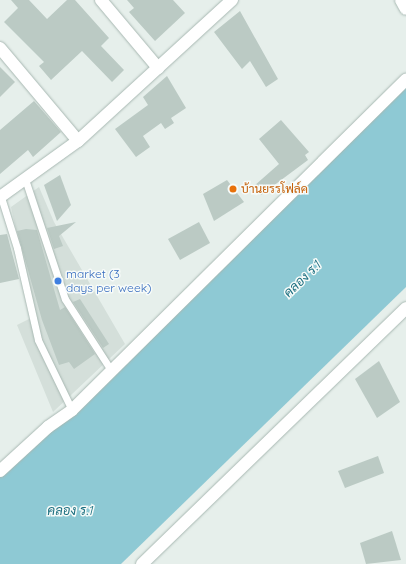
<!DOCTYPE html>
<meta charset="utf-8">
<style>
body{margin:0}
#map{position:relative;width:406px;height:564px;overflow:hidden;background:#e6efeb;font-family:Quicksand,Sarabun,sans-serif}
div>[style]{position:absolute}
.built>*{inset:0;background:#d4dfda}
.water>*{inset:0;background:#8ec9d4}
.building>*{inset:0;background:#bbcac4}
.roads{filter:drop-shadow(0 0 1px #a8b8b2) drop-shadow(0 0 1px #a8b8b2)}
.lane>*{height:7px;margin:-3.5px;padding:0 3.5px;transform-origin:3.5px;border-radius:3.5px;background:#fff}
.street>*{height:12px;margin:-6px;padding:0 6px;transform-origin:6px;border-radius:6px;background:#fff}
.dots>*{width:11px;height:11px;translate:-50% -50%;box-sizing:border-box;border:2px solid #f7fbf9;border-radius:50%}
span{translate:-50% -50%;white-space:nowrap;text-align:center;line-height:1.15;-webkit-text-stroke:3px #f7fbf9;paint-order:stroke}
.food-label{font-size:12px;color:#c56008}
.left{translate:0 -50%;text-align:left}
.shop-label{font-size:12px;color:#366cbe}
.water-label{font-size:13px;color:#1c6f80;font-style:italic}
</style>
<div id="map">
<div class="built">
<i style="clip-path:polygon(39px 187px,54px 222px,125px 344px,53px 412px,17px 325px,35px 316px,11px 207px)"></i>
</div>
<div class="water">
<i style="clip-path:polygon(406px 84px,406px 287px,121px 564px,0 564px,0 477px)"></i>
</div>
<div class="building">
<i style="clip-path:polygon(11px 0,29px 0,47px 19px,67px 0,75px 0,109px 38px,101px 46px,124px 70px,112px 82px,82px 51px,51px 80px,39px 66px,44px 62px,4px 22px,18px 8px)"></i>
<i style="clip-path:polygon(127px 0,173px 0,185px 13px,155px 41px,129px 12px,134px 8px)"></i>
<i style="clip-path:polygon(240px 11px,278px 79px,266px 87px,250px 61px,242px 69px,214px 32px)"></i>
<i style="clip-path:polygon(0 67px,15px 82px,0 97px)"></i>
<i style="clip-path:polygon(167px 76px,186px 108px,171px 118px,174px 123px,165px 129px,161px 123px,143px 136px,150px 147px,136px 157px,115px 129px,148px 105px,143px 97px)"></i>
<i style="clip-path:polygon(34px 101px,61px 132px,33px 157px,28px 150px,0 174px,0 130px)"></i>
<i style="clip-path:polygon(281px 120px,309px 152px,305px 155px,308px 160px,261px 195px,254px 186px,279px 164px,259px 139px)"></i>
<i style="clip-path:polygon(60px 175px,71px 205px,57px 221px,44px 185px)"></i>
<i style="clip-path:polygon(227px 180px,244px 202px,214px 221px,203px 194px)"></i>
<i style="clip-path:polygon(76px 222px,59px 236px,63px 246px,54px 249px,47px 228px)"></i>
<i style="clip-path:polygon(199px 222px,210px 243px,180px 260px,168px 239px)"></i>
<i style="clip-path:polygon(26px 229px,37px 230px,60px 310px,65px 307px,95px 354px,74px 369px,69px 362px,59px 365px,42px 320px,17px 231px)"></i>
<i style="clip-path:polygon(7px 234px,19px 279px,0 283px,0 235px)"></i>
<i style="clip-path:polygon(80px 299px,109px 344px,103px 348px,73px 302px)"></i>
<i style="clip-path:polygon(379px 361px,400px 402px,377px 418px,355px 379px)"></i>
<i style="clip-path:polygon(378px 456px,384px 473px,345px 488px,338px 471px)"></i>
<i style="clip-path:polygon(392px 531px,401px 560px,366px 564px,360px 543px)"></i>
</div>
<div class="roads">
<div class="lane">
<i style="left:26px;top:182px;width:123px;rotate:71.6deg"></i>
<i style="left:65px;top:299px;width:85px;rotate:57.1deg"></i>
<i style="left:1px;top:197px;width:53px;rotate:72.6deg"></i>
<i style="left:17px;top:248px;width:94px;rotate:77.1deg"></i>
<i style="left:38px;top:340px;width:78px;rotate:64.1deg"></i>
</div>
<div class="street">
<i style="left:101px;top:0;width:89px;rotate:50deg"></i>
<i style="left:401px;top:0;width:10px;rotate:61deg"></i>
<i style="left:0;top:48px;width:121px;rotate:50deg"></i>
<i style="left:0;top:197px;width:96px;rotate:-35.7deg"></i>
<i style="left:78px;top:141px;width:209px;rotate:-42.5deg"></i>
<i style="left:0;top:471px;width:65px;rotate:-42.5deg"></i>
<i style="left:48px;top:427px;width:29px;rotate:-35deg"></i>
<i style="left:72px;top:410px;width:470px;rotate:-44.7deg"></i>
<i style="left:142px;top:564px;width:368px;rotate:-44.1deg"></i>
</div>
</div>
<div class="dots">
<i style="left:233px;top:189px;background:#e8710a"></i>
<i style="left:58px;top:281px;background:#3f7fe0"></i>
</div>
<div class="food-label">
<span class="left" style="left:241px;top:189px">บ้านยรรโฟล์ค</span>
</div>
<div class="shop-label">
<span class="left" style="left:66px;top:281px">market (3<br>days per week)</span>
</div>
<div class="water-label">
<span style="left:302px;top:279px;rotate:-44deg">คลอง ร.1</span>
<span style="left:70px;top:510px">คลอง ร.1</span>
</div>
</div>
